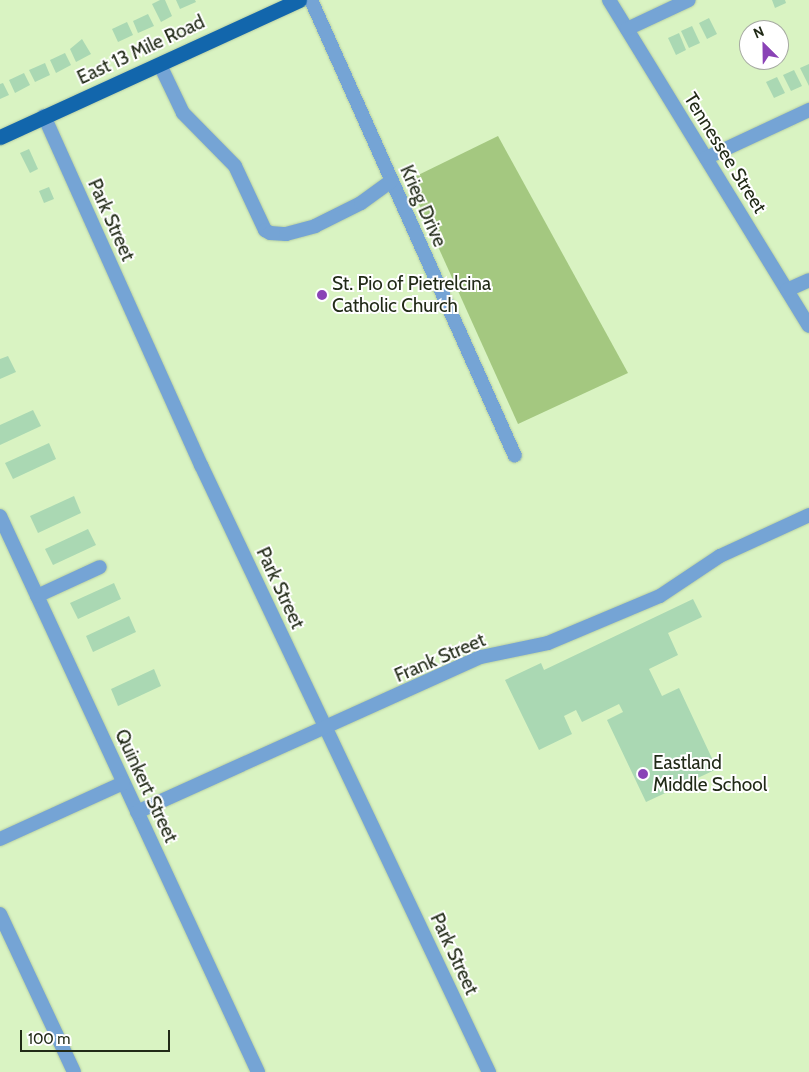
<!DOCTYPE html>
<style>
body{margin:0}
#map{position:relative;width:809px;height:1072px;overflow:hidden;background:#d9f3c2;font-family:Cabin,sans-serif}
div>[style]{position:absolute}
.green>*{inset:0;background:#a4c880}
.building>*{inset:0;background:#aad8b3}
.roads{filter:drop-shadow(0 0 1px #b8cfa3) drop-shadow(0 0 1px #b8cfa3)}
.minor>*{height:14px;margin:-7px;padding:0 7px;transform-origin:7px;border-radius:7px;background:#75a4d5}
.major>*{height:15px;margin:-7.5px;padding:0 7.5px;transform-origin:7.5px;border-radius:7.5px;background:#1266ac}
.dots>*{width:14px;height:14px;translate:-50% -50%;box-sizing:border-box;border:2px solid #fff;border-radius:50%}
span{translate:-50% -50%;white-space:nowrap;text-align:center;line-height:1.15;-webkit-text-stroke:4px #fff;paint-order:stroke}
.street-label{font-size:19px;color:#212a17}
.poi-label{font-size:19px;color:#212a17}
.left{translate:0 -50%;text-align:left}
.north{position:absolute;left:739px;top:20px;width:50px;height:50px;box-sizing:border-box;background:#fff;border:1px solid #a6aaa2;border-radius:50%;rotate:337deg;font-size:14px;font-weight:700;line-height:20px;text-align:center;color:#212a17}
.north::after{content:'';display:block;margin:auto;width:18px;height:22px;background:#8a43b6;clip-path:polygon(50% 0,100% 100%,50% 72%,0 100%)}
.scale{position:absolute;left:20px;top:1030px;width:150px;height:22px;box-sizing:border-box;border:2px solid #212a17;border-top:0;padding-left:6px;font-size:15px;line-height:18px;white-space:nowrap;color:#212a17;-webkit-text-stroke:4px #fff;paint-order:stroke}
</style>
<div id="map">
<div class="green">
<i style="clip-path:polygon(498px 136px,628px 373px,518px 424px,408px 180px)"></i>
</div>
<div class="building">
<i style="clip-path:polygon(160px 0,165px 0,172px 16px,161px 22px,152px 4px)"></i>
<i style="clip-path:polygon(176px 0,195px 0,196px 2px,180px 9px)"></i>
<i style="clip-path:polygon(772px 0,785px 0,786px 3px,775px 8px)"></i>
<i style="clip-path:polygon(148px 14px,154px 26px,138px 33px,133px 21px)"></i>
<i style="clip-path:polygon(709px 18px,717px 34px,707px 39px,699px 23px)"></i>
<i style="clip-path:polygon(127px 22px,133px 35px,118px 42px,112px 29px)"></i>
<i style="clip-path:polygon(692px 26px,700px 43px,689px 48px,681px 31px)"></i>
<i style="clip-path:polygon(679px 33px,686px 50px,676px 55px,668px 38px)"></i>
<i style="clip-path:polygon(82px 39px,91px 54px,76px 62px,70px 49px)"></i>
<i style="clip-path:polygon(65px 53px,71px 65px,56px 73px,50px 60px)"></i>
<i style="clip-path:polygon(45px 63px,50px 75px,35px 82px,29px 70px)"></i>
<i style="clip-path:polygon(809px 64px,809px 86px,800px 68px)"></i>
<i style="clip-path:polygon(794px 70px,802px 86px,791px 91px,783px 75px)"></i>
<i style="clip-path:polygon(24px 73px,30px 85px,15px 93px,9px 80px)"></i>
<i style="clip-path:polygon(777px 77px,785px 93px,774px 98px,766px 82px)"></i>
<i style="clip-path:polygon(3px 83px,9px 95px,0 99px,0 84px)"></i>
<i style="clip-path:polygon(29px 149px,38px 169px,30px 173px,20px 153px)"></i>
<i style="clip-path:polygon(49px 187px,54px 199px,44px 203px,39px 191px)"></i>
<i style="clip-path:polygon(8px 356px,16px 372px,0 379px,0 359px)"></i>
<i style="clip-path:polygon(33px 410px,41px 426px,0 445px,0 425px)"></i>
<i style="clip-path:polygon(49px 443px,56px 459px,13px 479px,5px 463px)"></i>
<i style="clip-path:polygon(74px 496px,81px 513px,38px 533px,30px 516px)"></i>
<i style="clip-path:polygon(88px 529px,96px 545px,53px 565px,45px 549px)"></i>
<i style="clip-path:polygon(114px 583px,121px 599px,78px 619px,70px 603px)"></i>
<i style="clip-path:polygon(693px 599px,702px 617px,668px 633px,678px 655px,649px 669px,662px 696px,679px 688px,717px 769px,646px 802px,607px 720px,623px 712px,619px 704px,582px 722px,576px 710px,564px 716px,572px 734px,539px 750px,505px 680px,541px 663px,544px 670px)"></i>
<i style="clip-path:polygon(129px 616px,136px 632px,93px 652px,86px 636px)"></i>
<i style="clip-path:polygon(154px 669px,161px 686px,118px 706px,111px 689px)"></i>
</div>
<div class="roads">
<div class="minor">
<i style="left:311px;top:0;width:499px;rotate:65.9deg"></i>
<i style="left:609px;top:0;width:382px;rotate:58.5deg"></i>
<i style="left:627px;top:29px;width:68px;rotate:-25.1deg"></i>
<i style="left:160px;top:65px;width:53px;rotate:64.4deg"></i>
<i style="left:183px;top:113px;width:74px;rotate:45.5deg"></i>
<i style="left:235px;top:166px;width:71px;rotate:64.9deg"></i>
<i style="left:265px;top:230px;width:6px;rotate:31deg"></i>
<i style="left:270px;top:233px;width:16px;rotate:4deg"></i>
<i style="left:286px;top:234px;width:30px;rotate:-15deg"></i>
<i style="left:315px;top:226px;width:51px;rotate:-26.6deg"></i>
<i style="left:361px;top:203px;width:37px;rotate:-36deg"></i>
<i style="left:44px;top:116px;width:383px;rotate:65.8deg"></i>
<i style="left:201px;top:465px;width:672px;rotate:64.62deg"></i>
<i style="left:706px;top:158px;width:114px;rotate:-25deg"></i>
<i style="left:787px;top:290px;width:24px;rotate:-24deg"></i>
<i style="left:0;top:516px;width:613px;rotate:65.11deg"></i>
<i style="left:37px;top:596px;width:69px;rotate:-24.7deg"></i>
<i style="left:137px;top:812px;width:377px;rotate:-24.3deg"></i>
<i style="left:481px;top:657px;width:68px;rotate:-11.8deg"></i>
<i style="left:548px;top:643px;width:121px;rotate:-22.8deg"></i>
<i style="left:660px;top:596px;width:72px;rotate:-33.7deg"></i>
<i style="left:720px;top:556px;width:98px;rotate:-24.7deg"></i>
<i style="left:0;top:839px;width:135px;rotate:-24.5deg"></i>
<i style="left:0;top:914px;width:174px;rotate:64.9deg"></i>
</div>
<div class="major">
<i style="left:0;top:137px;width:329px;rotate:-24.6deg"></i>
</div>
</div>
<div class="dots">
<i style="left:322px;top:295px;background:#8a43b6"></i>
<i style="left:643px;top:774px;background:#8a43b6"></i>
</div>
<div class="street-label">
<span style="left:141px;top:50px;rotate:-25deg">East 13 Mile Road</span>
<span style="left:725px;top:153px;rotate:58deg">Tennessee Street</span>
<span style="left:423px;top:206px;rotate:66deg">Krieg Drive</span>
<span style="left:111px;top:220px;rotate:66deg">Park Street</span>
<span style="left:280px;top:588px;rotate:65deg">Park Street</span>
<span style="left:440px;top:658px;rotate:-23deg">Frank Street</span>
<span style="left:146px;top:786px;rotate:65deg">Quinkert Street</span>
<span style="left:454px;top:954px;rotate:65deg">Park Street</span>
</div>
<div class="poi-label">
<span class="left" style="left:332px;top:295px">St. Pio of Pietrelcina<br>Catholic Church</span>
<span class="left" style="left:653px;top:774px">Eastland<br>Middle School</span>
</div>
<div class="north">N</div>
<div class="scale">100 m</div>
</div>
